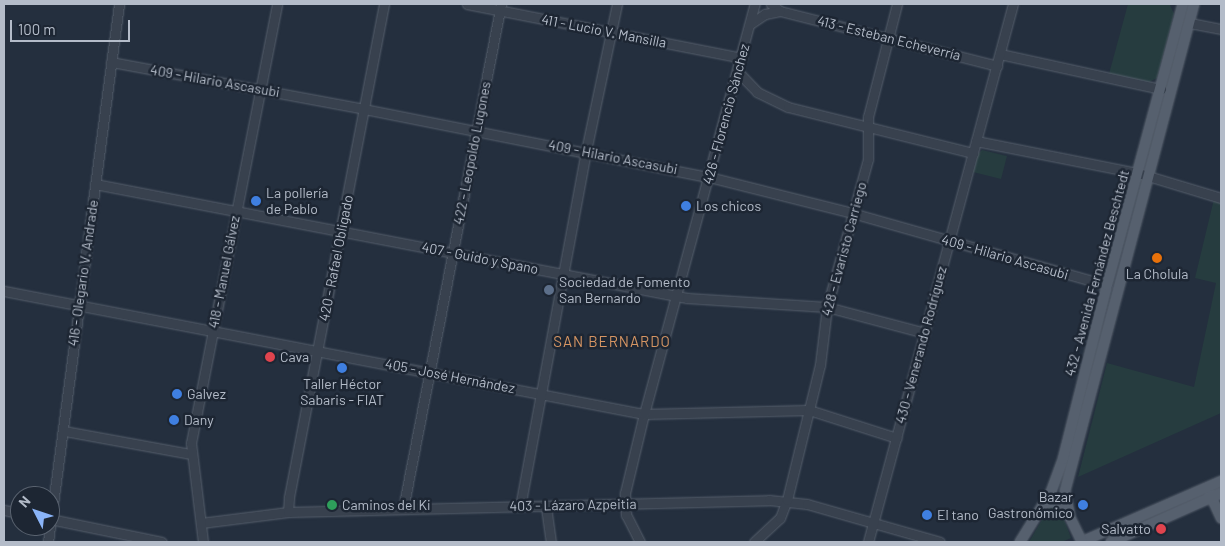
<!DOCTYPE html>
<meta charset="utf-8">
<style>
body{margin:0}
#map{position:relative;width:1225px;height:546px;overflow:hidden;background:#242f3e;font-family:Barlow,sans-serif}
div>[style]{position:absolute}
.green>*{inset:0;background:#263c3f}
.roads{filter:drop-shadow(0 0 1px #565f6c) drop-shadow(0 0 1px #565f6c)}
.minor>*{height:9px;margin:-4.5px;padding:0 4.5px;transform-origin:4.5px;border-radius:4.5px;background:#38414e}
.major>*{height:10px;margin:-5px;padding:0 5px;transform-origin:5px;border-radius:5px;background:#56606e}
.dots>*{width:14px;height:14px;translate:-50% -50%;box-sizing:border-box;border:2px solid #1d2633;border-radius:50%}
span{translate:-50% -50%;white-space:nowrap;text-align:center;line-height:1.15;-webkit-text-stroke:5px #1d2633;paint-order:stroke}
.street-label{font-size:14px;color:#b4bcc9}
.poi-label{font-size:14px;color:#b4bcc9}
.left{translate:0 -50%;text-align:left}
.right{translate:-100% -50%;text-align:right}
.neighbourhood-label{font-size:15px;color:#d59563;letter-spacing:1px}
.frame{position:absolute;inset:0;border:5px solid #b4bcc9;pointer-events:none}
.north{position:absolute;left:10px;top:486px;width:50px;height:50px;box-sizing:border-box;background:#1d2633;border:1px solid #59626f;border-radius:50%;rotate:311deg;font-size:14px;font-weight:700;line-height:20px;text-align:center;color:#b4bcc9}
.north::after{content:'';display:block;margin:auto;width:18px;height:22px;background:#8ab4f8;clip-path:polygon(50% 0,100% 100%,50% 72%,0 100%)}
.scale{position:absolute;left:10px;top:20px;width:120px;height:22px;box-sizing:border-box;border:2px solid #b4bcc9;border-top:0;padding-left:6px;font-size:15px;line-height:18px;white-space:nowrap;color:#b4bcc9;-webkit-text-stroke:4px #1d2633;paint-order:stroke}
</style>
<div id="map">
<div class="green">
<i style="clip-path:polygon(1128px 4px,1164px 4px,1170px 5px,1174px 14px,1157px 78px,1149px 82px,1109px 74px)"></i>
<i style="clip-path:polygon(982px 150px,1007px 156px,1001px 179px,973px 172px,978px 154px)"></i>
<i style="clip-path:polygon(1214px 199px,1221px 201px,1221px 413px,1078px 477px,1107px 363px,1194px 387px,1216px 283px,1195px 278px)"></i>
<i style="clip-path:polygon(1050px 506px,1059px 506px,1071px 538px,1062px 542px,1029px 542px)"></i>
</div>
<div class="roads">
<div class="minor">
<i style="left:467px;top:4px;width:280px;rotate:11.1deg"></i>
<i style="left:771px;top:4px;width:11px;rotate:38deg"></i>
<i style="left:780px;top:11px;width:224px;rotate:14.2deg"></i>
<i style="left:1190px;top:23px;width:32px;rotate:11deg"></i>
<i style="left:750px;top:24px;width:18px;rotate:-34deg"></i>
<i style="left:765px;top:14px;width:15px;rotate:-11deg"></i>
<i style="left:1000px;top:54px;width:165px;rotate:12.3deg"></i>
<i style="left:111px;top:62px;width:257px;rotate:10.5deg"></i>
<i style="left:364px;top:109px;width:352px;rotate:11.2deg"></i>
<i style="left:709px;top:177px;width:147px;rotate:14.1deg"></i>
<i style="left:852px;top:213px;width:265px;rotate:15.8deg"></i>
<i style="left:738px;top:72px;width:28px;rotate:46deg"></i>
<i style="left:757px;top:92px;width:34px;rotate:26deg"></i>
<i style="left:788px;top:107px;width:191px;rotate:14deg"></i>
<i style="left:976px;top:141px;width:165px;rotate:11.2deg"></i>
<i style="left:1138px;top:173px;width:87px;rotate:16.8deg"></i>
<i style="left:95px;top:184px;width:603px;rotate:10.9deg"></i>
<i style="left:687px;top:298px;width:140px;rotate:3.7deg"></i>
<i style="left:827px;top:307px;width:101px;rotate:14.9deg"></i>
<i style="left:4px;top:291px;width:652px;rotate:10.88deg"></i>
<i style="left:644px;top:414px;width:165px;rotate:-1.4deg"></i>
<i style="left:809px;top:410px;width:92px;rotate:17.7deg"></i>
<i style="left:64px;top:431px;width:129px;rotate:10.3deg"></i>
<i style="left:520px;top:507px;width:362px;rotate:-79.5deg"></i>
<i style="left:586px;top:151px;width:150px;rotate:-78.1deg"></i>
<i style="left:546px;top:507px;width:35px;rotate:82deg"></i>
<i style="left:403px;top:509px;width:514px;rotate:-79.02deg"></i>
<i style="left:4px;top:510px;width:16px;rotate:11deg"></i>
<i style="left:288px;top:512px;width:15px;rotate:-86deg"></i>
<i style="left:289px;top:497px;width:502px;rotate:-79.09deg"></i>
<i style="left:50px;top:519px;width:114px;rotate:11.6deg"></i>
<i style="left:201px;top:523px;width:88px;rotate:-7.2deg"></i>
<i style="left:288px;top:512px;width:481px;rotate:-1.4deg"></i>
<i style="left:769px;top:500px;width:38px;rotate:6deg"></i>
<i style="left:807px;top:504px;width:138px;rotate:15.9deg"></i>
<i style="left:48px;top:542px;width:543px;rotate:-82.48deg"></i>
<i style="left:203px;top:542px;width:100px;rotate:-96.9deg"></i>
<i style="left:191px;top:443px;width:447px;rotate:-78.9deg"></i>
<i style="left:640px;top:542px;width:30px;rotate:-117deg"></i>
<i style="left:626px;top:515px;width:22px;rotate:-93deg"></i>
<i style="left:625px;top:493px;width:81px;rotate:-76.5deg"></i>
<i style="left:644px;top:414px;width:425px;rotate:-74.9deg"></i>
<i style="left:754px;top:542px;width:35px;rotate:-43deg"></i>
<i style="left:780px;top:518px;width:19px;rotate:-69deg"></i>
<i style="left:787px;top:500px;width:139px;rotate:-76.3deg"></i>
<i style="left:820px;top:365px;width:58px;rotate:-83.1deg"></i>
<i style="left:827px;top:307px;width:154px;rotate:-74.5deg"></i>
<i style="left:868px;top:159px;width:42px;rotate:-90deg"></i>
<i style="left:868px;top:117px;width:117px;rotate:-75.6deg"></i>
<i style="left:868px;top:542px;width:557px;rotate:-74.92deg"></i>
</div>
<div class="major">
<i style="left:1209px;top:492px;width:29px;rotate:65deg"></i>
<i style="left:1044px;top:503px;width:10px;rotate:-6deg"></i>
<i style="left:1054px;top:502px;width:14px;rotate:21deg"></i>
<i style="left:1020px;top:542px;width:59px;rotate:-58.2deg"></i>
<i style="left:1051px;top:492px;width:35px;rotate:-70deg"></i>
<i style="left:1063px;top:459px;width:179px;rotate:-75.8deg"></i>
<i style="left:1107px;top:285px;width:291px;rotate:-74.9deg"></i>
<i style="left:1081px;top:542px;width:153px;rotate:-23.5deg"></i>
<i style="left:1082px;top:542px;width:28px;rotate:-116deg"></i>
<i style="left:1070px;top:517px;width:26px;rotate:-101deg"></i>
<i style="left:1065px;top:491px;width:504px;rotate:-75.16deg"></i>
<i style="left:1111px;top:542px;width:120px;rotate:-24deg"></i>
</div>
</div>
<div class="dots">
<i style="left:256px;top:201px;background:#3f7fe0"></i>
<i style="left:686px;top:206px;background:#3f7fe0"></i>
<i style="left:1157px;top:258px;background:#e8710a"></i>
<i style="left:549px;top:290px;background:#5c6f8a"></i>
<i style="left:270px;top:357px;background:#e0444e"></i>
<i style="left:342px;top:368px;background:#3f7fe0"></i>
<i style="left:177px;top:394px;background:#3f7fe0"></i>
<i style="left:174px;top:420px;background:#3f7fe0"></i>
<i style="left:332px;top:505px;background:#2e9e5b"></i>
<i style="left:1083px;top:505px;background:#3f7fe0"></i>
<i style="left:927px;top:515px;background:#3f7fe0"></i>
<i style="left:1161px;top:529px;background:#e0444e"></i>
</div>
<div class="street-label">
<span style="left:604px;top:31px;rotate:11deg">411 - Lucio V. Mansilla</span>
<span style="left:889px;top:38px;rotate:14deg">413 - Esteban Echeverría</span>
<span style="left:215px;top:81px;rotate:10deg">409 - Hilario Ascasubi</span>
<span style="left:726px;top:114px;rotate:-75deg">426 - Florencio Sánchez</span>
<span style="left:472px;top:153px;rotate:-79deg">422 - Leopoldo Lugones</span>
<span style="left:613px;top:157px;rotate:11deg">409 - Hilario Ascasubi</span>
<span style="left:844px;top:249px;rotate:-75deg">428 - Evaristo Carriego</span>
<span style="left:1005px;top:257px;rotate:16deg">409 - Hilario Ascasubi</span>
<span style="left:336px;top:258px;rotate:-79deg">420 - Rafael Obligado</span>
<span style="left:480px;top:258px;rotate:11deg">407 - Guido y Spano</span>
<span style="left:224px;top:272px;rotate:-79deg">418 - Manuel Gálvez</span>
<span style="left:83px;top:273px;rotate:-82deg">416 - Olegario V. Andrade</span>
<span style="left:1097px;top:273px;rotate:-75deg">432 - Avenida Fernández Beschtedt</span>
<span style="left:921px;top:345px;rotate:-75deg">430 - Venerando Rodríguez</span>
<span style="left:450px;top:376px;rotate:11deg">405 - José Hernández</span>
<span style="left:573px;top:505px;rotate:-1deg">403 - Lázaro Azpeitia</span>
</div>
<div class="poi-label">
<span class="left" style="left:266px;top:201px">La pollería<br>de Pablo</span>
<span class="left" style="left:696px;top:206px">Los chicos</span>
<span style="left:1157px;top:274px">La Cholula</span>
<span class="left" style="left:559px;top:290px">Sociedad de Fomento<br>San Bernardo</span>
<span class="left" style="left:280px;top:357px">Cava</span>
<span style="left:342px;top:392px">Taller Héctor<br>Sabaris - FIAT</span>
<span class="left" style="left:187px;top:394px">Galvez</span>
<span class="left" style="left:184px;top:420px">Dany</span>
<span class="right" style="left:1073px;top:505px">Bazar<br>Gastronómico</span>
<span class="left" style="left:342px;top:505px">Caminos del Ki</span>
<span class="left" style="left:937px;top:515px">El tano</span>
<span class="right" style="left:1151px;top:529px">Salvatto</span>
</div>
<div class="neighbourhood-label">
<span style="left:612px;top:342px">SAN BERNARDO</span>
</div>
<div class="frame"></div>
<div class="north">N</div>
<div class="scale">100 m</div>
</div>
